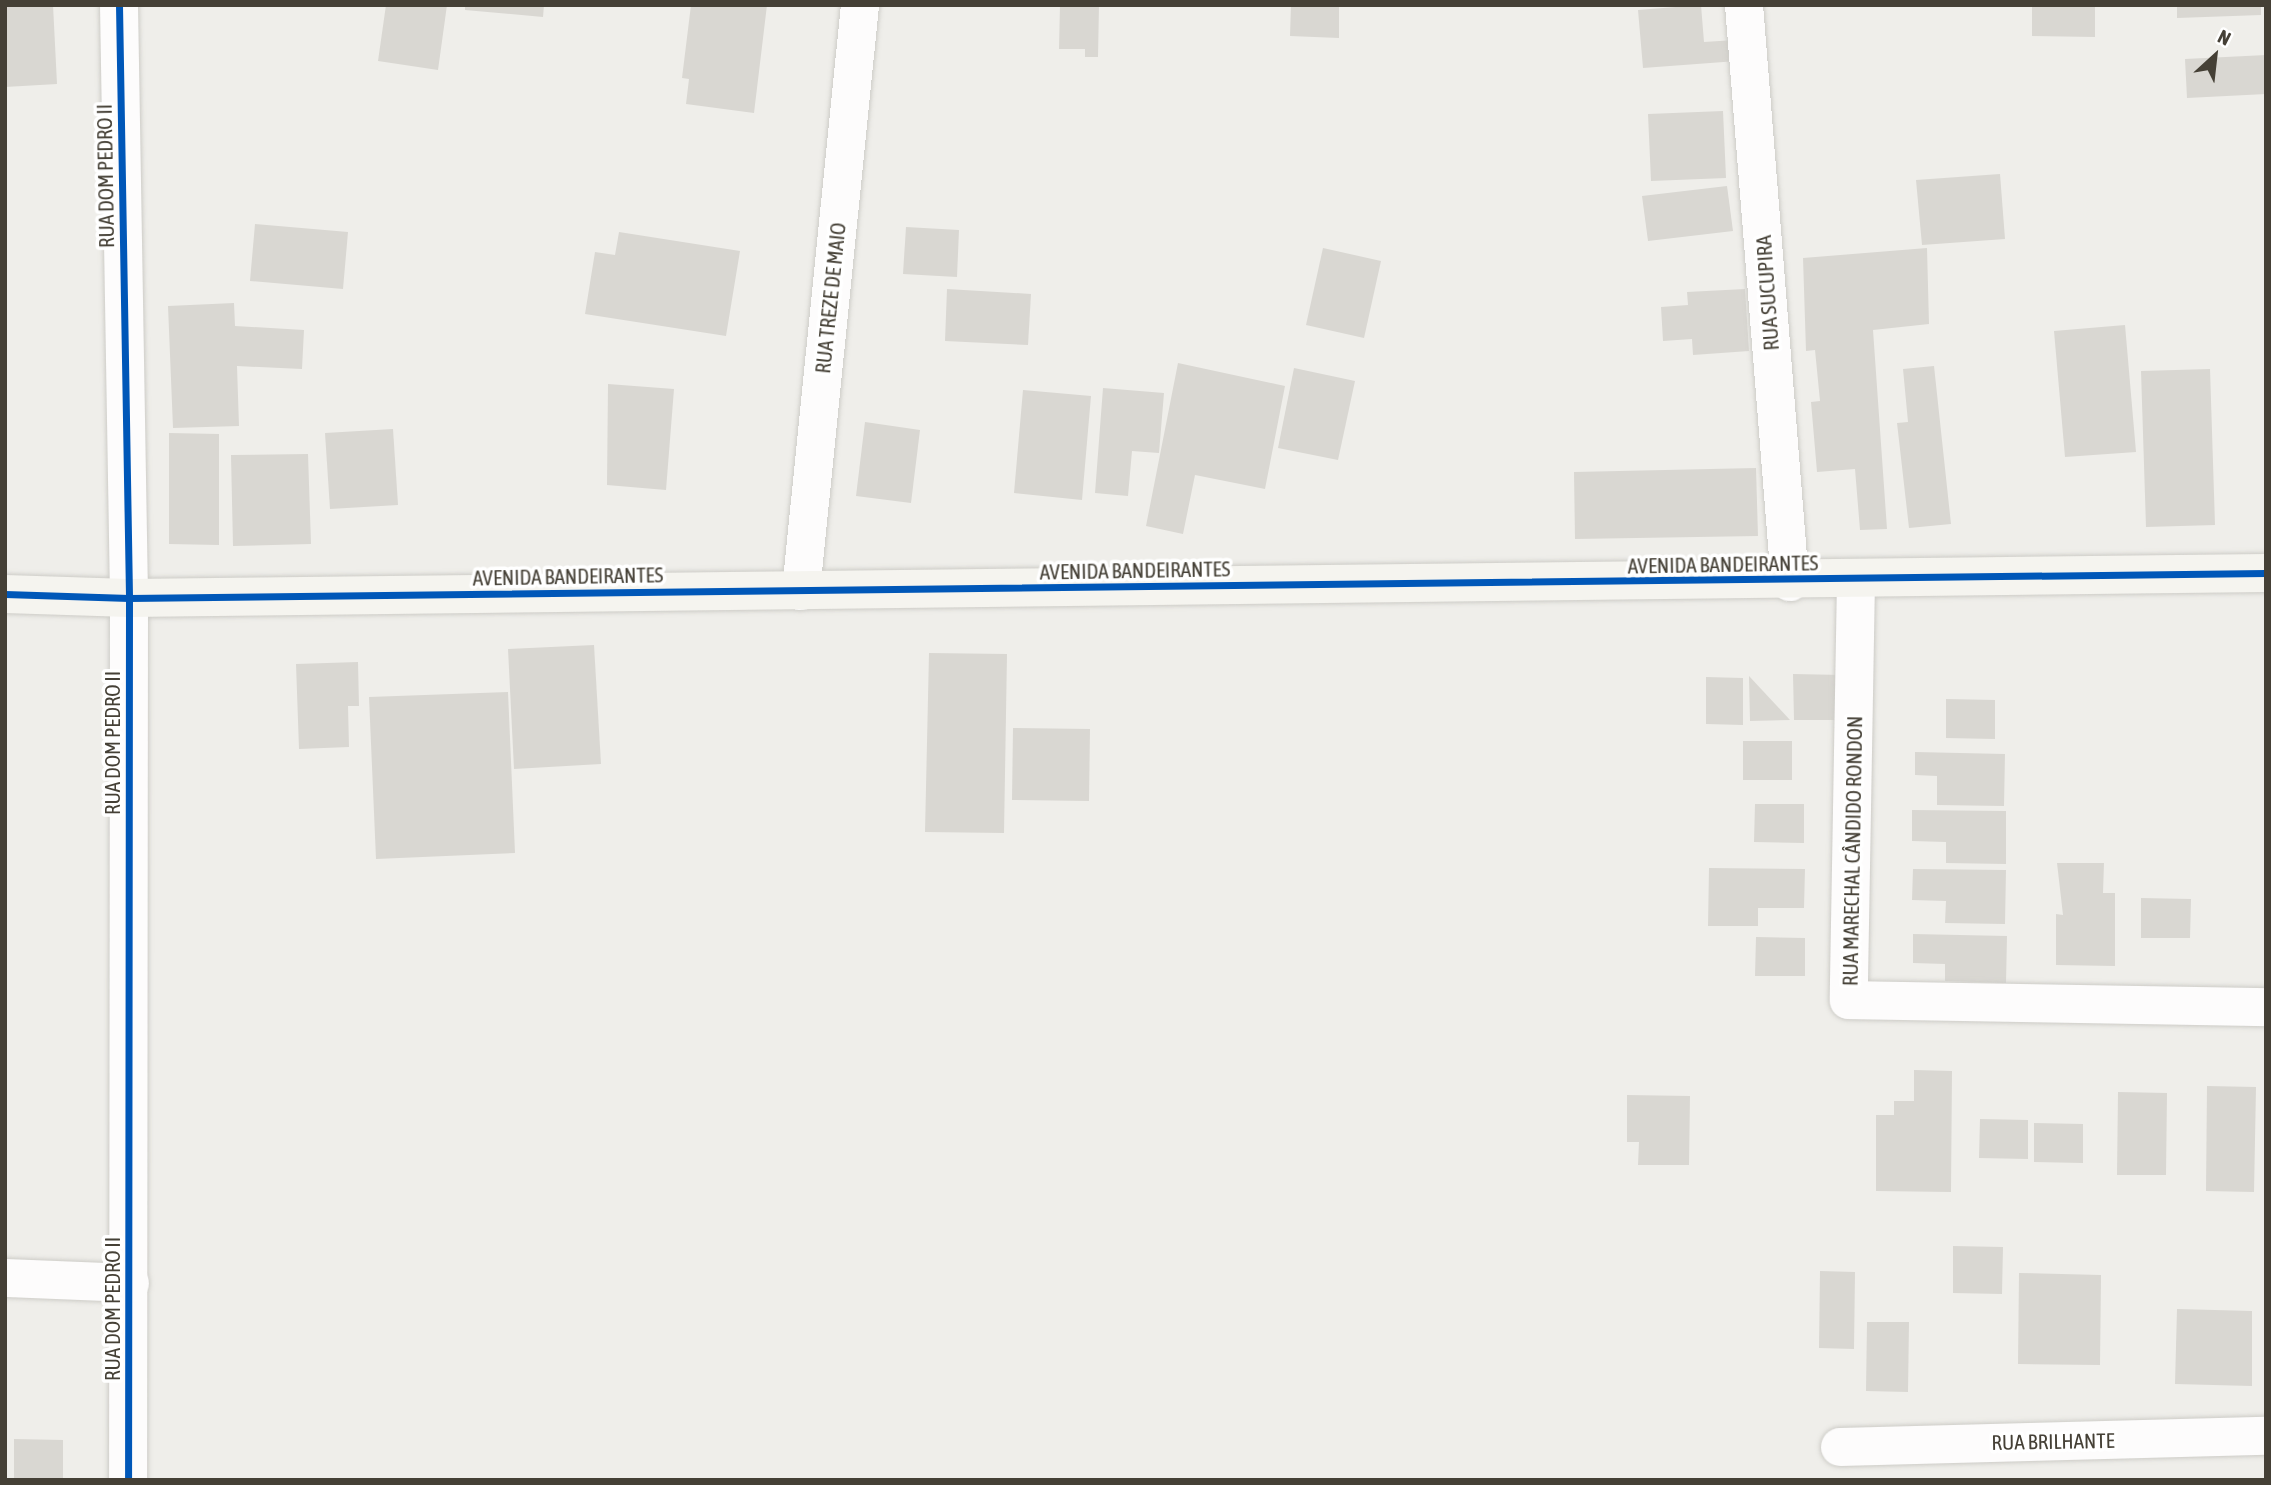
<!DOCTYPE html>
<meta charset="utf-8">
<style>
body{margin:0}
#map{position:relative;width:2271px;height:1485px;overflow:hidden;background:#efeeea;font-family:"Asap Condensed",sans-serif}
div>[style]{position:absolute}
.building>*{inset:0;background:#d9d7d2}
.roads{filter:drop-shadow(0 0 2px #cdccc7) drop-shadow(0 0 2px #cdccc7)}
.street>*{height:38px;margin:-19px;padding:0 19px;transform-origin:19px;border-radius:19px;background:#fdfcfc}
.secondary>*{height:38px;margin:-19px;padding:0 19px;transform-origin:19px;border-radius:19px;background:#f5f4ef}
.cycleway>*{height:7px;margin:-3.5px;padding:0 3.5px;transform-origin:3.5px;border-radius:3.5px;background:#0057b8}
span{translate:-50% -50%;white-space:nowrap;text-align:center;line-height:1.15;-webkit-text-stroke:7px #fff;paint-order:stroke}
.street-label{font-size:21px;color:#454036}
.frame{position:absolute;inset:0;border:7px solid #454036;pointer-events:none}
.north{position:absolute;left:2180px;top:21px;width:70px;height:70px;-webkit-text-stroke:5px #fff;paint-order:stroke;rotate:27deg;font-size:19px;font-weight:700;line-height:28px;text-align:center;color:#454036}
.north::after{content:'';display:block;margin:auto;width:24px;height:32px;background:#454036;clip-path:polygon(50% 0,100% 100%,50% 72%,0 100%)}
</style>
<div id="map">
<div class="building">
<i style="clip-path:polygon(5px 5px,53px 5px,57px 84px,5px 87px)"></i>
<i style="clip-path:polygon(386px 5px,447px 5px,438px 70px,378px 61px)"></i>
<i style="clip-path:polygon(465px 5px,544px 5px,543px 17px,465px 10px)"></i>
<i style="clip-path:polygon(691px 5px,767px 5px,754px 113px,686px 104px,689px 79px,682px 78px)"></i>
<i style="clip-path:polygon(1060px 5px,1099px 5px,1098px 57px,1085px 57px,1085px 49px,1059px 49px)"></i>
<i style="clip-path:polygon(1291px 5px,1339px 5px,1339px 38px,1290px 36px)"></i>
<i style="clip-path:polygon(1701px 5px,1704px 42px,1735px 40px,1737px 61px,1643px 68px,1638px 10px)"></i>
<i style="clip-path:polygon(2032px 5px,2095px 5px,2095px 37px,2032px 36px)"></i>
<i style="clip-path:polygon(2177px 5px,2261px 5px,2261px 15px,2177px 18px)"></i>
<i style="clip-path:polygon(2266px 55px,2266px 94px,2187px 98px,2185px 59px)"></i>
<i style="clip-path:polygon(1723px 111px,1726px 178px,1651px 181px,1648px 114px)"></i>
<i style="clip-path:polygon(2000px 174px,2005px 239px,1922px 245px,1916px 180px)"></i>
<i style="clip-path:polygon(1727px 186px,1733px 231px,1648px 241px,1642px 196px)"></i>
<i style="clip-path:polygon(255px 224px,348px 232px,343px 289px,250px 281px)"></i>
<i style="clip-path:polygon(906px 227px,959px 230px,957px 277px,903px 274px)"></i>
<i style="clip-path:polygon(619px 232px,740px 251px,726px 336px,585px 314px,595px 252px,615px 255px)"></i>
<i style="clip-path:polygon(1323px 248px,1381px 261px,1364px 338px,1306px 325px)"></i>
<i style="clip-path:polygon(1927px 248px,1929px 324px,1873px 330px,1887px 529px,1860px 530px,1855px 469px,1817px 472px,1811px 402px,1820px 401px,1815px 350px,1806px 351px,1803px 258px)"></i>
<i style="clip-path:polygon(947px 289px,1031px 294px,1028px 345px,945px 341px)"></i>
<i style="clip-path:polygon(1745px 289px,1749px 351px,1693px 355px,1692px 339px,1663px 341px,1661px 307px,1688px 305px,1687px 292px)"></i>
<i style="clip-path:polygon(234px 303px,235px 326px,304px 330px,302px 369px,237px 366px,239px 426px,173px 428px,168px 306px)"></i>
<i style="clip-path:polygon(2125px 325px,2136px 452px,2065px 457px,2054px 331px)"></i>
<i style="clip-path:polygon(1178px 363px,1285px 386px,1265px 489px,1195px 475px,1183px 534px,1146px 526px)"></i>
<i style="clip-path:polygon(1934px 366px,1951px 524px,1909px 528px,1897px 423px,1908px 422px,1903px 369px)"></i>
<i style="clip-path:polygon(1294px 368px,1355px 381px,1338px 460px,1278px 448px)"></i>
<i style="clip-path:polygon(2210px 369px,2215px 525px,2146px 527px,2141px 371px)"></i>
<i style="clip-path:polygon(608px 384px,674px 389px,666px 490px,607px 485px)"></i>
<i style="clip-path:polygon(1103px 388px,1164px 393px,1159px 453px,1132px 451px,1128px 496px,1095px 493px)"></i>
<i style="clip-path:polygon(1023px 390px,1091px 396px,1082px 500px,1014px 493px)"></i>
<i style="clip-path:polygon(865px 422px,920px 430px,911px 503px,856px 496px)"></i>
<i style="clip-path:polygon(393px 429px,398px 505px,330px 509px,325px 433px)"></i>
<i style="clip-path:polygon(169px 433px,219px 434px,219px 545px,169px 544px)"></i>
<i style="clip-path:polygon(308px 454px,311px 544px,233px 546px,231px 455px)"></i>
<i style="clip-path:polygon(1756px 468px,1758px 536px,1575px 539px,1574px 472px)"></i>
<i style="clip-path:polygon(594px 645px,601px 764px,514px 769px,508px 649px)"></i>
<i style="clip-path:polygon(929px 653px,1007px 654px,1004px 833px,925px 832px)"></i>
<i style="clip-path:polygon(358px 662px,359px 706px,348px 706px,349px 747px,299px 749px,296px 664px)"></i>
<i style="clip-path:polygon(1793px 674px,1843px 675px,1843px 720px,1794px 720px)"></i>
<i style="clip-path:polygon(1749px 676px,1790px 720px,1750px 721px)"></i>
<i style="clip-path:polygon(1706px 677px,1743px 678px,1743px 725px,1706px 724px)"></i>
<i style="clip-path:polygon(508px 692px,515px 853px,376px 859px,369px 697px)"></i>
<i style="clip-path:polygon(1946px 699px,1995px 700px,1995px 739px,1946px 738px)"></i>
<i style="clip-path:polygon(1013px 728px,1090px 729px,1089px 801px,1012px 800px)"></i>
<i style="clip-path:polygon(1743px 741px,1792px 741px,1792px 780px,1743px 780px)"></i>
<i style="clip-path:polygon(1915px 752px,2005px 754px,2004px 806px,1937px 805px,1937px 776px,1915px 775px)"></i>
<i style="clip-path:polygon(1755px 804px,1804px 804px,1804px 843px,1754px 842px)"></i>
<i style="clip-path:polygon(1912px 810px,2006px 811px,2006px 864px,1946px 863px,1946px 842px,1912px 841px)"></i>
<i style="clip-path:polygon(2057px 863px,2104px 863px,2103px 893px,2115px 893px,2115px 966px,2056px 965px,2056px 914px,2063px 915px)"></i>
<i style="clip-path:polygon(1709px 868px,1805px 869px,1804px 908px,1758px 908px,1758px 926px,1708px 926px)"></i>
<i style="clip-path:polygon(1913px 869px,2006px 870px,2005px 924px,1945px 923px,1946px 901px,1912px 900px)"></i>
<i style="clip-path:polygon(2141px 898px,2191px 899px,2190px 938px,2141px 938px)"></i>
<i style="clip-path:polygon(1913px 934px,2007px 936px,2006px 983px,1945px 981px,1945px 964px,1913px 963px)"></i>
<i style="clip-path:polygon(1756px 937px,1805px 938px,1805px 976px,1755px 976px)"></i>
<i style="clip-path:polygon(1914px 1070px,1952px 1071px,1951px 1192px,1876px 1191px,1876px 1115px,1894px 1115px,1894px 1101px,1914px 1101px)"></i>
<i style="clip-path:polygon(2207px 1086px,2256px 1087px,2254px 1192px,2206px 1191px)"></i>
<i style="clip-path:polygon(2118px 1092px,2167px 1093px,2166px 1175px,2117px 1175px)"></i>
<i style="clip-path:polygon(1627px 1095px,1690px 1096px,1689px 1165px,1638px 1165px,1639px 1142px,1627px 1142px)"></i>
<i style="clip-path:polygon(1980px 1119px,2028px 1120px,2028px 1159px,1979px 1158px)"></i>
<i style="clip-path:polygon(2034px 1123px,2083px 1124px,2083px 1163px,2034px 1162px)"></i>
<i style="clip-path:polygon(1953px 1246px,2003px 1247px,2002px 1294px,1953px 1293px)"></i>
<i style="clip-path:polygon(1820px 1271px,1855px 1272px,1854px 1349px,1819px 1348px)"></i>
<i style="clip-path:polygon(2019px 1273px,2101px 1275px,2100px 1365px,2018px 1364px)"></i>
<i style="clip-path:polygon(2177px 1309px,2252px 1311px,2252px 1386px,2175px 1384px)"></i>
<i style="clip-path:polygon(1867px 1322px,1909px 1322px,1908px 1392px,1866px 1391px)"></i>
<i style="clip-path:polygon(14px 1439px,63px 1440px,63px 1479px,14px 1478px)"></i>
</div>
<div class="roads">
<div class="street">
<i style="left:119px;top:5px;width:593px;rotate:89.03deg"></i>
<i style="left:129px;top:598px;width:882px;rotate:90.06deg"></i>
<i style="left:1744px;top:5px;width:579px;rotate:85.44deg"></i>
<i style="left:1856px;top:580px;width:420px;rotate:91deg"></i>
<i style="left:1849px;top:1000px;width:417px;rotate:1deg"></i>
<i style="left:801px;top:591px;width:589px;rotate:-84.25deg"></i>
<i style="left:5px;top:1278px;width:125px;rotate:2.3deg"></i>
<i style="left:1840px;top:1447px;width:426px;rotate:-1.5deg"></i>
</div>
<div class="secondary">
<i style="left:5px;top:594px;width:124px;rotate:1.8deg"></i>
<i style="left:129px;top:598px;width:2137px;rotate:-0.67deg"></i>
</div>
</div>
<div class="cycleway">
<i style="left:119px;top:5px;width:593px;rotate:89.03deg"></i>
<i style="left:129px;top:598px;width:882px;rotate:90.06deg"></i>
<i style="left:5px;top:594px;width:124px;rotate:1.8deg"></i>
<i style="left:129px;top:598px;width:2137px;rotate:-0.67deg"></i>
</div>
<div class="street-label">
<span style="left:105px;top:176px;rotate:-91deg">RUA DOM PEDRO II</span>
<span style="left:1767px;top:293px;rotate:-94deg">RUA SUCUPIRA</span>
<span style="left:830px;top:298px;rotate:-84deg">RUA TREZE DE MAIO</span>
<span style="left:1723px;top:564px;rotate:-1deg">AVENIDA BANDEIRANTES</span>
<span style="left:1135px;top:570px;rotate:-1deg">AVENIDA BANDEIRANTES</span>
<span style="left:568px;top:576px;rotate:-1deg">AVENIDA BANDEIRANTES</span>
<span style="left:112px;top:743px;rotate:-90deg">RUA DOM PEDRO II</span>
<span style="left:1852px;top:851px;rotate:-89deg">RUA MARECHAL CÂNDIDO RONDON</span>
<span style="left:112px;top:1309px;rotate:-90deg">RUA DOM PEDRO II</span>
<span style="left:2053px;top:1441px;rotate:-1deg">RUA BRILHANTE</span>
</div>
<div class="frame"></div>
<div class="north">N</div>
</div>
